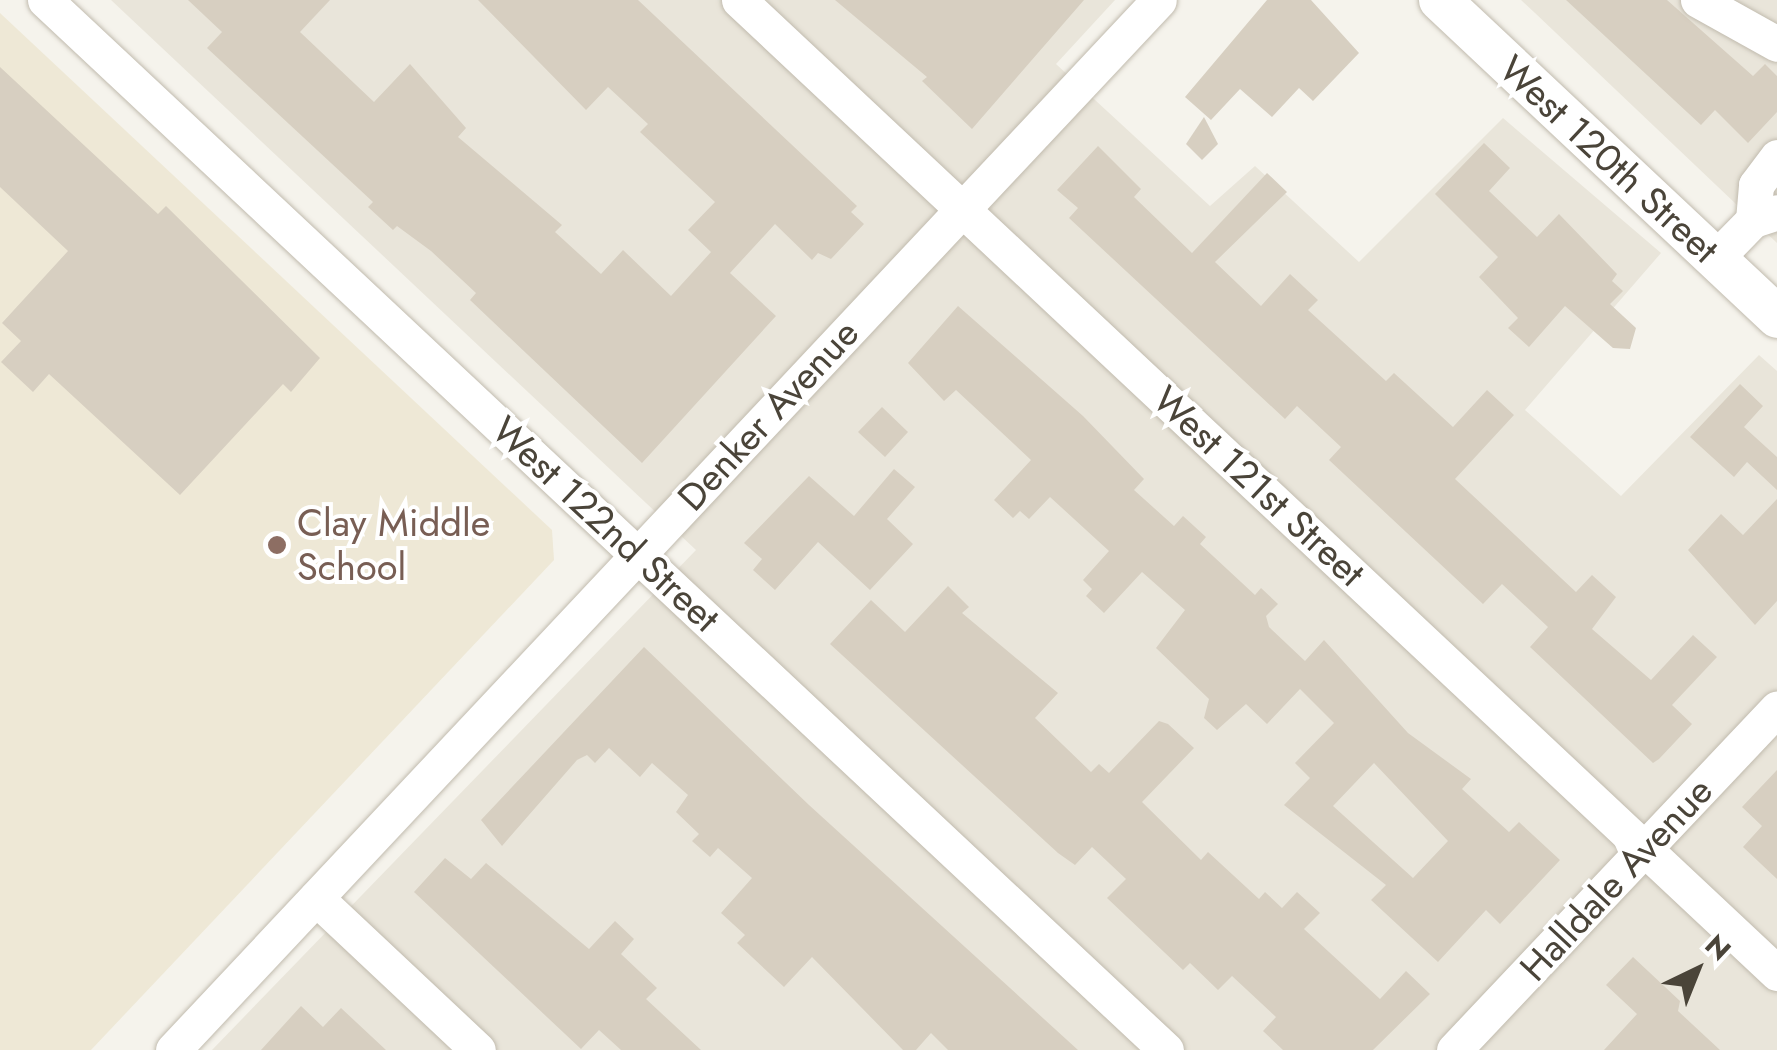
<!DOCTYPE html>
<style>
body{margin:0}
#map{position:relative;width:1777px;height:1050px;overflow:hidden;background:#f5f3ec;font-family:Jost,sans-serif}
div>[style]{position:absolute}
.residential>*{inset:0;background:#e9e5da}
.education>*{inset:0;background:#eee8d6}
.building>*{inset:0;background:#d7cfc1}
.roads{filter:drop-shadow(0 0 2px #c1bbae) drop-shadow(0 0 2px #c1bbae)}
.minor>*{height:35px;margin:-17.5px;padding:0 17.5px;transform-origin:17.5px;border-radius:17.5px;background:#fff}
.tertiary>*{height:42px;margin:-21px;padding:0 21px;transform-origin:21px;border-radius:21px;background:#fff}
.dots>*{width:28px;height:28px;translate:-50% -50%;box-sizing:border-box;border:5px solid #fff;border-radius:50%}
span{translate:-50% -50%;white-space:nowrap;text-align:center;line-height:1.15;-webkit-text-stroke:8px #fff;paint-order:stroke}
.street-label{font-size:38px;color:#4a4439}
.education-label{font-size:38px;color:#785e54}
.left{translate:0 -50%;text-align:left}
.north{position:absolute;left:1647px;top:920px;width:100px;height:100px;-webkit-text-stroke:8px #fff;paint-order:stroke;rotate:43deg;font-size:28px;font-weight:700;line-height:40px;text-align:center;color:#4a4439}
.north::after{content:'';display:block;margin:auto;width:35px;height:45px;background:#4a4439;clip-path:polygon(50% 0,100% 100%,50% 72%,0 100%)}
</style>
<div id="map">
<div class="residential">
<i style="clip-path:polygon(111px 0,1115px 0,1056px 64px,1210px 206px,1255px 166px,1359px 262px,1503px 118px,1661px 253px,1525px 410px,1621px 496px,1759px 355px,1777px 371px,1777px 1050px,212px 1050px,696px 550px)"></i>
<i style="clip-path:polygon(1521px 0,1777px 0,1777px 243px,1535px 13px)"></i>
</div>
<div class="education">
<i style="clip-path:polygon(0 13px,552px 530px,554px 560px,91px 1050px,0 1050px)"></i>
</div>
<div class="building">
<i style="clip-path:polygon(188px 0,330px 0,300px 32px,374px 102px,410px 64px,466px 128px,458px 137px,562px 225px,555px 232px,601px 274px,623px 250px,671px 296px,711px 252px,688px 230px,715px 202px,640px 132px,648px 124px,608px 87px,586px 110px,478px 0,638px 0,857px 206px,851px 212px,864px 224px,831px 259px,818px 253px,812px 260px,775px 224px,730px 273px,776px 316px,642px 463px,470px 300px,476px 293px,431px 251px,397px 226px,393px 230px,368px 207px,373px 202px,207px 48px,222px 32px)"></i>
<i style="clip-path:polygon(835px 0,1084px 0,972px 129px,922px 81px,927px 77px)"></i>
<i style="clip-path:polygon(1267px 0,1311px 0,1359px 53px,1313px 101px,1299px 88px,1272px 117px,1240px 89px,1211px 120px,1185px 97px)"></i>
<i style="clip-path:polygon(1566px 0,1667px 0,1753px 76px,1765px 64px,1777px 76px,1777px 112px,1748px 143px,1715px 110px,1701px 125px)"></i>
<i style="clip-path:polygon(0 67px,158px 214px,166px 206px,320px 358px,291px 392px,283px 384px,180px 495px,49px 374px,33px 392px,1px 362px,21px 341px,2px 323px,68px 251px,0 187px)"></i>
<i style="clip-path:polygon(1204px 117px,1218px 144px,1202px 160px,1186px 144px)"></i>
<i style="clip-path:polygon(1484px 143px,1510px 168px,1489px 191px,1537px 237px,1559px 214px,1617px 274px,1612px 281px,1623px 291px,1610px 304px,1636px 328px,1630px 349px,1613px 348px,1565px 306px,1529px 347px,1508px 328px,1518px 318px,1479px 277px,1498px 257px,1435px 194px)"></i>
<i style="clip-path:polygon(1098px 146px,1141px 189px,1134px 197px,1192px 253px,1267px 173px,1287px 192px,1215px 262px,1261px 306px,1290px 274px,1318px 300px,1308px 310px,1386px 381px,1394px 373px,1453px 427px,1487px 390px,1514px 415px,1455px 479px,1576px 592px,1592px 575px,1616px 597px,1592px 629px,1651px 680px,1693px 635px,1717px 657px,1672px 705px,1692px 724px,1659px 759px,1653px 763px,1530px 647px,1548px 627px,1502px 584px,1483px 604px,1329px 460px,1341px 447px,1297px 406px,1285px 419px,1069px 218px,1078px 208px,1057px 190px)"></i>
<i style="clip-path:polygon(evenodd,958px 306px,1083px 416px,1144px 479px,1134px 490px,1174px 526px,1183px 516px,1206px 537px,1200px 544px,1255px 595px,1261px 588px,1278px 604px,1266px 616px,1269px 627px,1305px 661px,1324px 640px,1408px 733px,1471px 779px,1462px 789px,1509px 832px,1519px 822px,1560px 860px,1500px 924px,1486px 910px,1438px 962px,1371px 900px,1386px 885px,1284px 805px,1310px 778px,1295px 763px,1334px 723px,1300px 689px,1267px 724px,1246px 704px,1217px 730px,1204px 718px,1209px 699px,1156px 648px,1185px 610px,1142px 572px,1104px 613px,1086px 596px,1092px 589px,1083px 580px,1109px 551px,1050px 497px,1029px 519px,1020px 511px,1013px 518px,994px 500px,1031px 460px,956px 390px,944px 401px,908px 363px,958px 306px,1374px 763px,1448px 841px,1413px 878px,1333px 806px,1374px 763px)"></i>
<i style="clip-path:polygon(1740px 384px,1763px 406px,1744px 427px,1777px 457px,1777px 490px,1747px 462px,1734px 477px,1690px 437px)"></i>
<i style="clip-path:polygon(882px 407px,908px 432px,885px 457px,858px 432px)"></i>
<i style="clip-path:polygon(894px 469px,915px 487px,887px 519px,913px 544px,870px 590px,818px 542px,775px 590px,753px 570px,762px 559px,744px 543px,809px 476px,854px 516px)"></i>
<i style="clip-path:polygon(1777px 499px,1777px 601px,1755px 625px,1688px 550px,1721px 514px,1743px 535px)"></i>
<i style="clip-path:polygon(948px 586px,969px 607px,962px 613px,1058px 693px,1035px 718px,1091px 772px,1099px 764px,1109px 773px,1159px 721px,1168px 724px,1194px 748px,1142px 802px,1201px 860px,1208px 852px,1259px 899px,1265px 892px,1282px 908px,1297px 892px,1320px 913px,1304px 929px,1380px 999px,1406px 971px,1430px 994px,1373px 1050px,1283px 1050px,1263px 1031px,1276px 1017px,1232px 976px,1218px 990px,1190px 963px,1183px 970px,1107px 898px,1126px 879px,1092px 847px,1075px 865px,1058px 853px,830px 644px,871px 600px,905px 632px)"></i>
<i style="clip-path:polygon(644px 647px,809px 805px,1078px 1050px,948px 1050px,931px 1033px,916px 1050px,903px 1050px,812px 957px,784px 987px,737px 943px,745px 935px,721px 913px,752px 878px,718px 848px,710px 857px,692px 841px,699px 834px,676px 812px,688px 795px,652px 763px,640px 777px,609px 748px,595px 763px,587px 755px,577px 760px,502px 846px,481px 820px)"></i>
<i style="clip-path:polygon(1777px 770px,1777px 879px,1743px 847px,1762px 826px,1742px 807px)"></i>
<i style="clip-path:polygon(445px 858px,471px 879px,486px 863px,589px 949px,615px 921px,634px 939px,621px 954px,657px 988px,646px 999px,701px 1050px,621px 1050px,599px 1030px,581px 1049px,414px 892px)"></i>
<i style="clip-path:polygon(1633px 957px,1680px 1001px,1678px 1011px,1720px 1050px,1604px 1050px,1637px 1014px,1606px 985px)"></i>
<i style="clip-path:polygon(301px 1006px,323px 1027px,341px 1008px,386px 1050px,261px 1050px)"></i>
</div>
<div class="roads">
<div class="minor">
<i style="left:45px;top:0;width:1536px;rotate:43.13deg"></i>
<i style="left:739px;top:0;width:1423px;rotate:43.15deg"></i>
<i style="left:1698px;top:0;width:90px;rotate:29.1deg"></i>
<i style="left:1753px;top:220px;width:35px;rotate:-85deg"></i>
<i style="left:1756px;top:185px;width:35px;rotate:-53deg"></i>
<i style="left:1715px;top:259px;width:54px;rotate:-45.7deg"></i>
<i style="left:1753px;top:220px;width:25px;rotate:-18deg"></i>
<i style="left:316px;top:898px;width:222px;rotate:43.2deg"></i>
<i style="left:173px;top:1050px;width:1440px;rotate:-46.8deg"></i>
<i style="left:1454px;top:1050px;width:470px;rotate:-46.6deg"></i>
</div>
<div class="tertiary">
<i style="left:1440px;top:0;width:463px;rotate:43.2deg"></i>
</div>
</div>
<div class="dots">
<i style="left:277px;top:545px;background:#8d6e63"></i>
</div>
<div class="street-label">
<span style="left:1609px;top:159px;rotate:43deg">West 120th Street</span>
<span style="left:768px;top:415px;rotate:-47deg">Denker Avenue</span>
<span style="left:1259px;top:486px;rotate:43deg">West 121st Street</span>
<span style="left:606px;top:524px;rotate:43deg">West 122nd Street</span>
<span style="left:1616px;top:879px;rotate:-47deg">Halldale Avenue</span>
</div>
<div class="education-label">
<span class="left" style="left:297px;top:545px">Clay Middle<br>School</span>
</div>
<div class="north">N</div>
</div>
